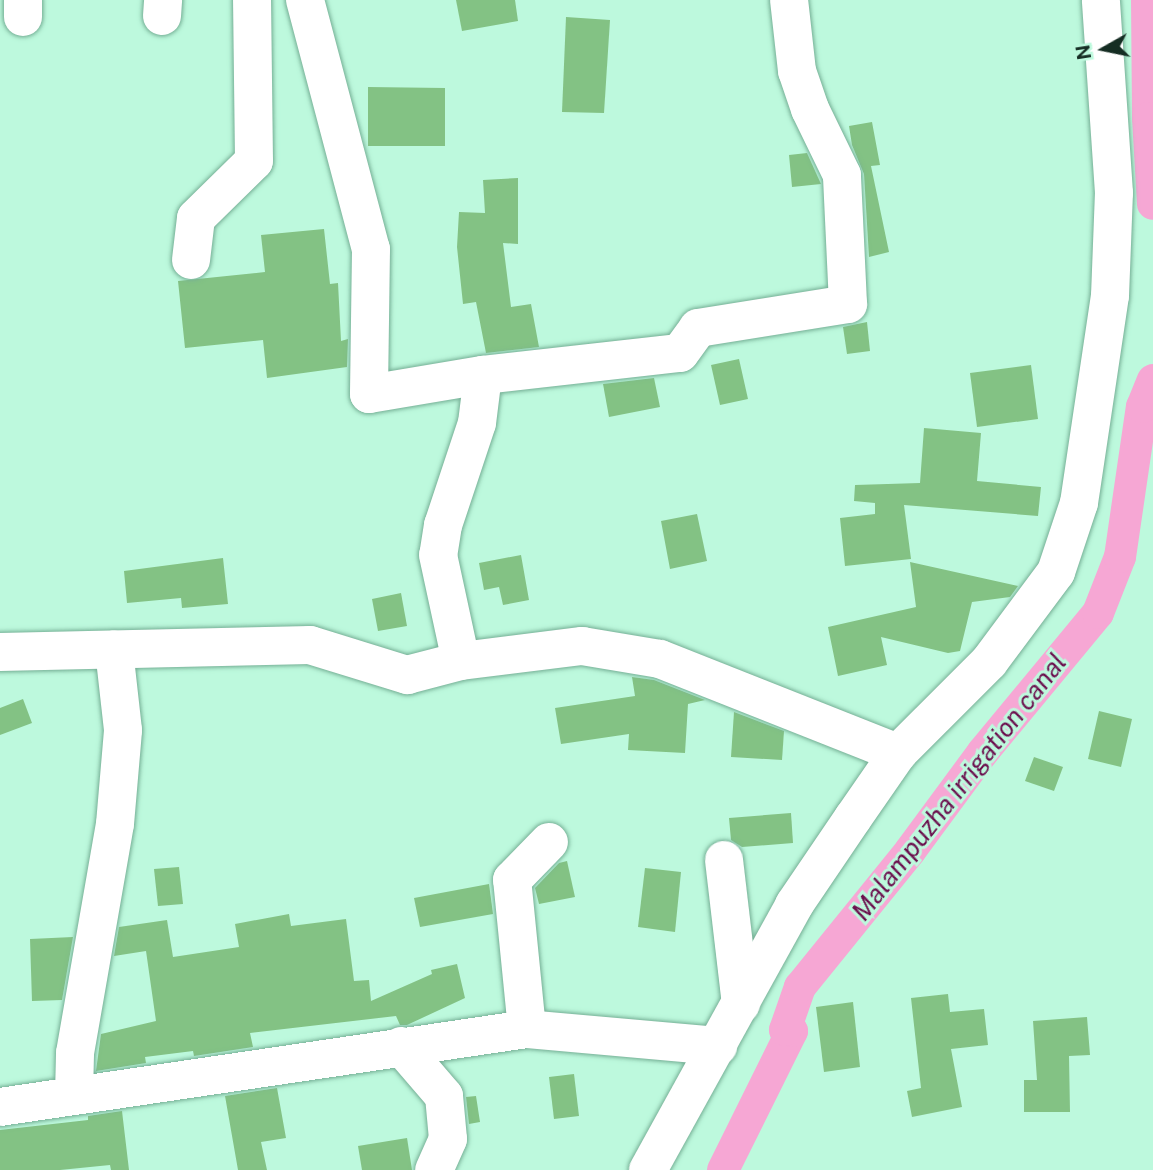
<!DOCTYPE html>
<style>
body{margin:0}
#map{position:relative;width:1153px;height:1170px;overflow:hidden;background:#bdf9dd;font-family:"Public Sans",sans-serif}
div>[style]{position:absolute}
.canal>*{height:32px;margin:-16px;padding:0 16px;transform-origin:16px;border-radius:16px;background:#f6a7d4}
.building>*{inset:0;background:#83c284}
.roads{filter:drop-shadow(0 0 2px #75af95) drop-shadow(0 0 2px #75af95)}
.minor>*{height:38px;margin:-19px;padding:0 19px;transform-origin:19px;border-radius:19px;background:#fff}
span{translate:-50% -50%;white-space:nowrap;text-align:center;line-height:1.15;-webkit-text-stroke:6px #bdf9dd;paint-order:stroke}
.water-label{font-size:26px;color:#6b0e4d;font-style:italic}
.north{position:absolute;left:1069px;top:14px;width:70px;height:70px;-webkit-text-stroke:5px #bdf9dd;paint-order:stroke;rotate:261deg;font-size:19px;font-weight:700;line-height:28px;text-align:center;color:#152d23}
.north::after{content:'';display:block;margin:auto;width:24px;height:32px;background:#152d23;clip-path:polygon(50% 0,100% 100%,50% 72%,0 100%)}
</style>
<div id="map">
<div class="canal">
<i style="left:1147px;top:0;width:118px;rotate:89.5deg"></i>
<i style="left:1148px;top:118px;width:86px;rotate:86.7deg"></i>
<i style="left:723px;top:1170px;width:155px;rotate:-63.6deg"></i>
<i style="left:792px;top:1031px;width:7px;rotate:-172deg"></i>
<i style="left:785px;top:1030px;width:46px;rotate:-70.8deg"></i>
<i style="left:800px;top:987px;width:175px;rotate:-51deg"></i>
<i style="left:910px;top:851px;width:123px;rotate:-53.6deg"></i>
<i style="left:983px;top:752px;width:180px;rotate:-50.4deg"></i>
<i style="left:1098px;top:613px;width:60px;rotate:-68.6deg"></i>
<i style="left:1120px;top:557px;width:152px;rotate:-81.7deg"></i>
<i style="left:1142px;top:407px;width:29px;rotate:-68deg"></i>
</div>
<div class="building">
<i style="clip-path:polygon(456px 0,515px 0,518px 21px,462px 31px)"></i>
<i style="clip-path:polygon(566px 17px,610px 20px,604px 113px,562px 112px)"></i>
<i style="clip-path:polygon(368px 87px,445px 88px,445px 146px,368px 146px)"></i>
<i style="clip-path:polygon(872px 122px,880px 165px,871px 166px,889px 252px,869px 257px,864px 174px,852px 145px,849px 126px)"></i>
<i style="clip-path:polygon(807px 153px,821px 184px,792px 187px,789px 155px)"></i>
<i style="clip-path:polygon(518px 178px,518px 244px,503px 243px,511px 307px,531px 304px,539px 347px,486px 353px,476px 302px,463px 304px,457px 247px,459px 212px,485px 213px,483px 180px)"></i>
<i style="clip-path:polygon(324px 229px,330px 284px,338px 283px,341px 341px,348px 339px,347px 367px,267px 378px,263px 340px,185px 348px,178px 281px,265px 272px,261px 235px)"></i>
<i style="clip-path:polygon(867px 322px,870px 351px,847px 354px,843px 327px)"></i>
<i style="clip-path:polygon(739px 359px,748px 399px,720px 405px,711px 365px)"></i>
<i style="clip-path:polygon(1031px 365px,1038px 419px,977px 427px,970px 373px)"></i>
<i style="clip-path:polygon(654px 378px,660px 407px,609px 417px,603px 384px)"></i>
<i style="clip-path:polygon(924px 428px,981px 433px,977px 481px,1041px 487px,1038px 516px,904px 505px,911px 559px,845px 566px,840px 518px,875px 514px,875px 503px,854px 501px,855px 485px,920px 483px)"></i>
<i style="clip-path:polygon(697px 514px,707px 561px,670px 569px,661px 521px)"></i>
<i style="clip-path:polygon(521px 555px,529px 600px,503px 605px,499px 587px,484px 590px,479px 563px)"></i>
<i style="clip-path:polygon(223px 558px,228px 604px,182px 608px,181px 598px,127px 603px,124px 571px)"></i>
<i style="clip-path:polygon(910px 562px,1018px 586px,1010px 597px,972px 602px,960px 651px,948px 653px,881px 637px,887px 665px,838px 676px,828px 627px,916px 607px)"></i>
<i style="clip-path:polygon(401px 593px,407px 626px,378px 631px,372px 599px)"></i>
<i style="clip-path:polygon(632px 677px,654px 680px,705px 700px,688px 704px,685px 753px,628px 750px,629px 734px,561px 744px,555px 708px,635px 696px)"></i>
<i style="clip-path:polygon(23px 699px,32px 723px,0 735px,0 708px)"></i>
<i style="clip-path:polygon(1099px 711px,1132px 719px,1121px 767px,1088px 759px)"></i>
<i style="clip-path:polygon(734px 712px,784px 731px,782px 760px,731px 757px)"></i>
<i style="clip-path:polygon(1034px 757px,1063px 767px,1054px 791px,1025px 781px)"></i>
<i style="clip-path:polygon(791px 813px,793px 843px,742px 847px,731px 840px,729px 818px)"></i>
<i style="clip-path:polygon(567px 861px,575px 897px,539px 904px,535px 888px,559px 863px)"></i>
<i style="clip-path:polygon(179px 867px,183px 904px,158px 906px,154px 869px)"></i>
<i style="clip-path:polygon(645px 868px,681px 872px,675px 932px,638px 927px)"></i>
<i style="clip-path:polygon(489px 884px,493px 914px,420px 927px,414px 898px)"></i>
<i style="clip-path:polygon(289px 914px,291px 926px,346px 919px,354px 981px,369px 980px,371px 1001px,432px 974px,431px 970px,457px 964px,465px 998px,407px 1025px,400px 1025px,396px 1016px,250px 1033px,253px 1047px,194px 1056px,193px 1051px,145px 1057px,146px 1063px,96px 1071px,101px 1034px,156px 1021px,146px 951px,114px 956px,119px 927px,167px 920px,173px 957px,239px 947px,235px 924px)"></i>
<i style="clip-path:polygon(73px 937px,62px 1000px,32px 1001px,30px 939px)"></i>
<i style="clip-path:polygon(948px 994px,950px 1012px,984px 1009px,988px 1045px,951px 1049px,962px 1107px,912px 1117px,907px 1091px,921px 1088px,911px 998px)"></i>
<i style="clip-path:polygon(853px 1002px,860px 1067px,824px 1072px,816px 1007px)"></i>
<i style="clip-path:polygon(1087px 1017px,1090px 1055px,1069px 1056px,1070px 1112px,1024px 1112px,1024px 1080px,1037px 1080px,1033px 1021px)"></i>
<i style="clip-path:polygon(574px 1074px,579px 1116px,554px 1119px,549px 1077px)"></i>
<i style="clip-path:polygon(277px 1088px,286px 1138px,261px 1142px,267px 1170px,238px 1170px,225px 1096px)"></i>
<i style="clip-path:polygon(476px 1096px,480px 1122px,469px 1124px,466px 1097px)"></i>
<i style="clip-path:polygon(122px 1111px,129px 1170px,111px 1170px,110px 1165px,60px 1170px,0 1170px,0 1130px,88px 1120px,88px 1116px)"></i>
<i style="clip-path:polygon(407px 1138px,412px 1170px,362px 1170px,358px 1146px)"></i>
</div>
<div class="roads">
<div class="minor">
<i style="left:23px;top:0;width:17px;rotate:90deg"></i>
<i style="left:305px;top:0;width:258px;rotate:75.2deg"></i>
<i style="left:371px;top:249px;width:145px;rotate:90.8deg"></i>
<i style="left:369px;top:394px;width:116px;rotate:-9.5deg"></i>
<i style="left:483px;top:375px;width:198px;rotate:-6.4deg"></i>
<i style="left:680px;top:353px;width:31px;rotate:-54deg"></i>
<i style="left:698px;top:328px;width:152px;rotate:-9.1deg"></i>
<i style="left:848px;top:304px;width:129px;rotate:-92.7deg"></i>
<i style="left:842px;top:175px;width:73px;rotate:-115.9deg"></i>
<i style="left:810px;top:109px;width:40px;rotate:-108.9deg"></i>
<i style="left:797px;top:71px;width:71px;rotate:-96.4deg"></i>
<i style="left:162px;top:16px;width:16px;rotate:-86deg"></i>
<i style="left:191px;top:260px;width:42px;rotate:-83.2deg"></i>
<i style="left:196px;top:218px;width:81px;rotate:-44.5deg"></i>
<i style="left:254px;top:161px;width:161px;rotate:-90.7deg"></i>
<i style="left:483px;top:375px;width:48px;rotate:97.1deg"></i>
<i style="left:477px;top:423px;width:108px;rotate:108.4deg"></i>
<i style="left:443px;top:525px;width:30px;rotate:99deg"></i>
<i style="left:438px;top:555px;width:108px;rotate:77.8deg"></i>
<i style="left:461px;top:661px;width:122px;rotate:-7.1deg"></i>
<i style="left:582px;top:646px;width:79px;rotate:9.5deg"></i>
<i style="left:660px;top:659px;width:256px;rotate:21.6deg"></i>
<i style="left:0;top:652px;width:310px;rotate:-1.3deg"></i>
<i style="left:310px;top:645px;width:102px;rotate:17.2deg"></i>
<i style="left:407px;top:675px;width:56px;rotate:-14.5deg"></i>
<i style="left:724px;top:860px;width:145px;rotate:83.3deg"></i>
<i style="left:527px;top:1029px;width:192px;rotate:5.1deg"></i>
<i style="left:401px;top:1046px;width:66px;rotate:49.3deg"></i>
<i style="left:444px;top:1096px;width:43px;rotate:84.7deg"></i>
<i style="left:448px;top:1139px;width:34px;rotate:114deg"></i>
<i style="left:74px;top:1095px;width:42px;rotate:-88.6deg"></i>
<i style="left:75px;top:1053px;width:232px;rotate:-80.1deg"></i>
<i style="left:115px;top:824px;width:94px;rotate:-85.1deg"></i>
<i style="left:123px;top:730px;width:81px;rotate:-96.4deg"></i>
<i style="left:0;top:1107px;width:533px;rotate:-8.42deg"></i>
<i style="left:527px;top:1029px;width:150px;rotate:-95.7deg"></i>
<i style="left:512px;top:880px;width:53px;rotate:-45.8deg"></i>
<i style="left:648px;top:1170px;width:303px;rotate:-61.1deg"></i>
<i style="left:794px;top:905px;width:105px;rotate:-55.9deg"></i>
<i style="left:853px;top:818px;width:79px;rotate:-55.3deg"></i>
<i style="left:898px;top:753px;width:129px;rotate:-45deg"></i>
<i style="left:989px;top:662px;width:112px;rotate:-53.3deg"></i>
<i style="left:1056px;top:572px;width:73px;rotate:-71.6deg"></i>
<i style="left:1079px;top:503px;width:209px;rotate:-81.5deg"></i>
<i style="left:1110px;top:296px;width:103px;rotate:-87.8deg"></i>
<i style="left:1114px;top:193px;width:193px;rotate:-93.9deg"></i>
</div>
</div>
<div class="water-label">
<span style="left:959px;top:787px;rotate:-52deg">Malampuzha irrigation canal</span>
</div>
<div class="north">N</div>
</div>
